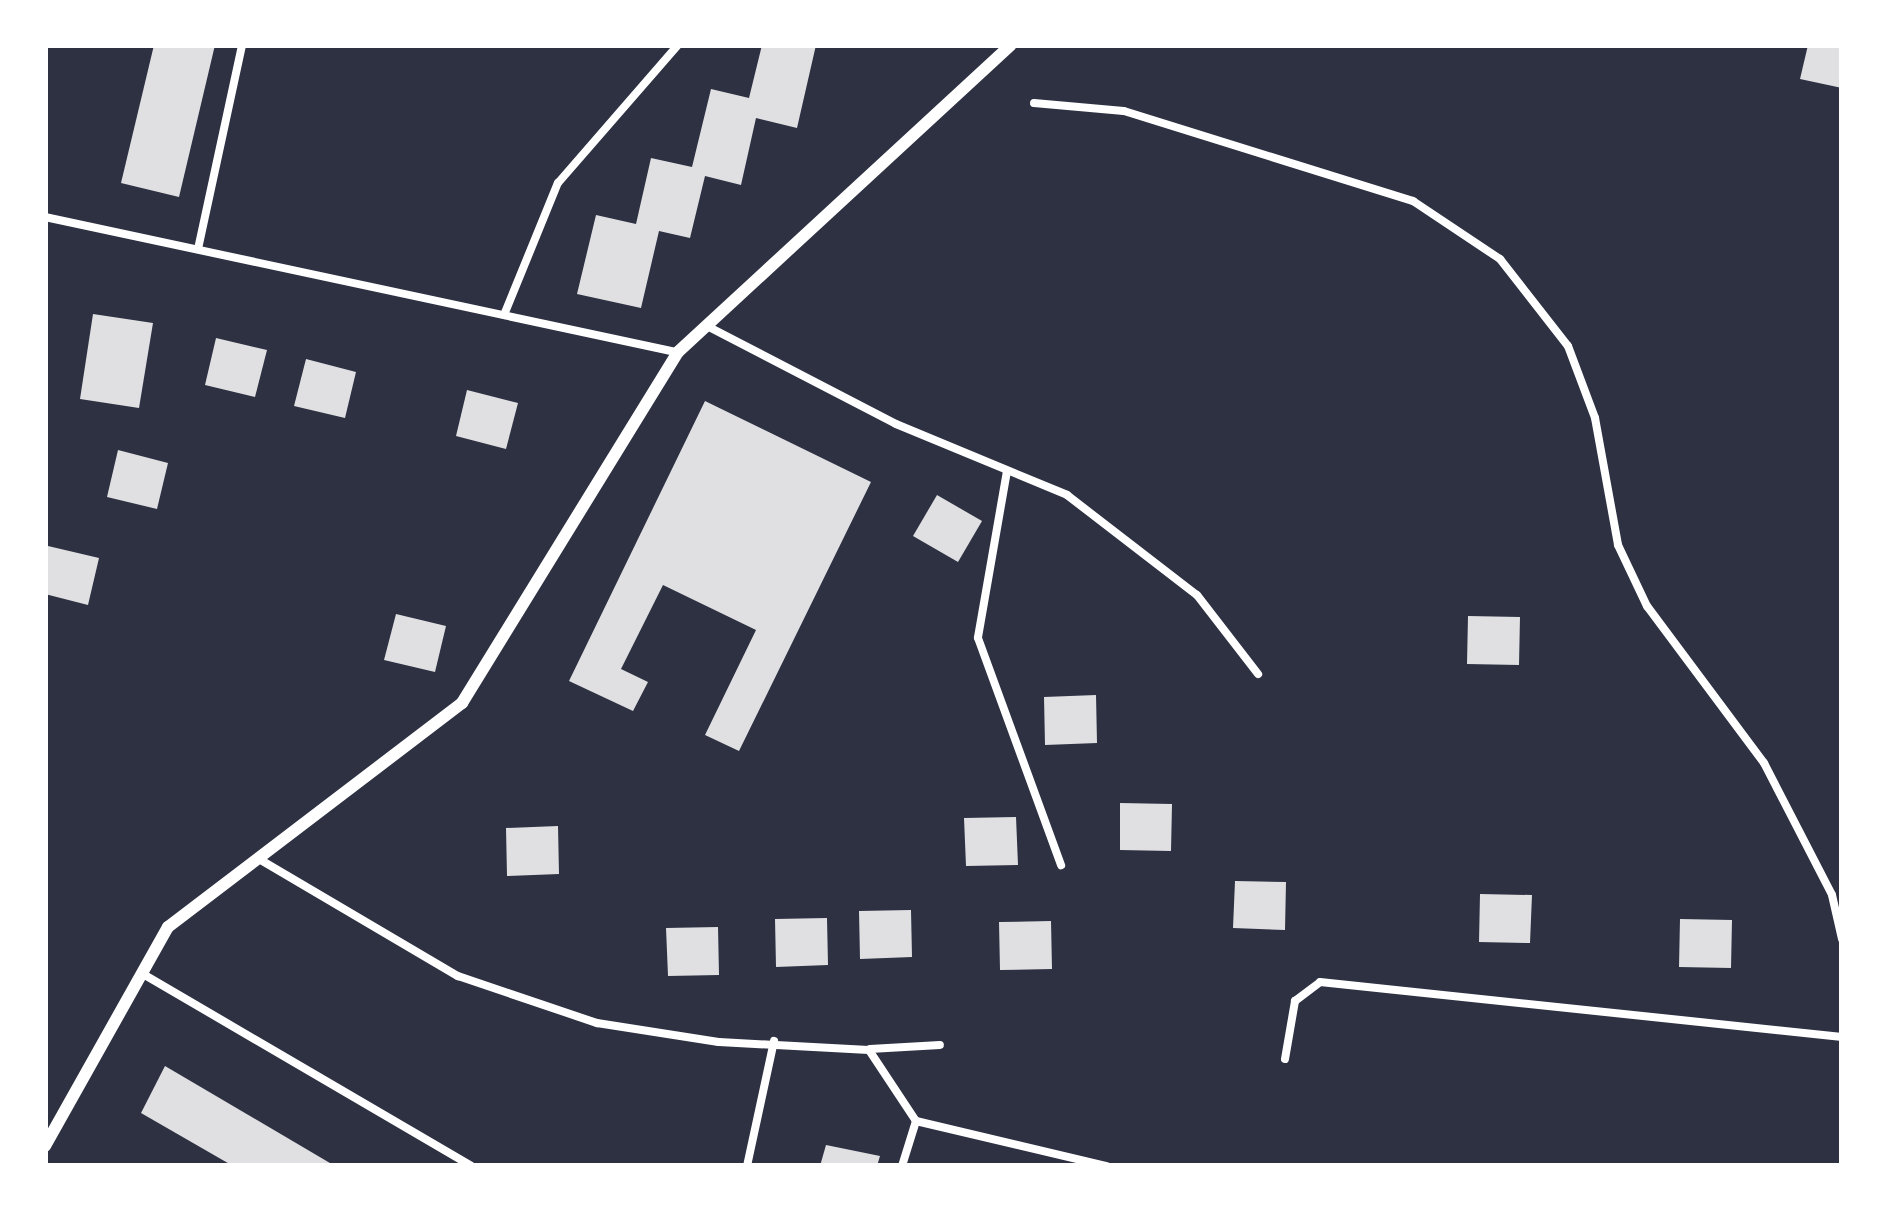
<!DOCTYPE html>
<style>
body{margin:0}
#map{position:relative;width:1887px;height:1211px;overflow:hidden;background:#2d3142;font-family:Rubik,sans-serif}
div>[style]{position:absolute}
.building>*{inset:0;background:#e0e0e3}
.service>*{height:8px;margin:-4px;padding:0 4px;transform-origin:4px;border-radius:4px;background:#fff}
.minor>*{height:12px;margin:-6px;padding:0 6px;transform-origin:6px;border-radius:6px;background:#fff}
span{translate:-50% -50%;white-space:nowrap;text-align:center;line-height:1.15;-webkit-text-stroke:12px #fff;paint-order:stroke}
.frame{position:absolute;inset:0;border:48px solid #fff;pointer-events:none}
</style>
<div id="map">
<div class="building">
<i style="clip-path:polygon(154px 45px,215px 45px,179px 197px,121px 183px)"></i>
<i style="clip-path:polygon(762px 45px,816px 45px,797px 128px,756px 118px,741px 185px,705px 176px,690px 238px,659px 231px,641px 308px,577px 294px,596px 215px,636px 224px,651px 158px,692px 167px,711px 89px,749px 98px)"></i>
<i style="clip-path:polygon(1808px 45px,1842px 45px,1842px 88px,1800px 79px)"></i>
<i style="clip-path:polygon(93px 314px,153px 323px,139px 408px,80px 399px)"></i>
<i style="clip-path:polygon(216px 338px,267px 350px,255px 397px,205px 385px)"></i>
<i style="clip-path:polygon(306px 359px,356px 372px,345px 418px,294px 406px)"></i>
<i style="clip-path:polygon(467px 390px,518px 403px,506px 449px,456px 436px)"></i>
<i style="clip-path:polygon(705px 401px,871px 482px,739px 751px,705px 735px,756px 630px,663px 585px,621px 669px,648px 682px,633px 711px,569px 681px)"></i>
<i style="clip-path:polygon(118px 450px,168px 463px,157px 509px,107px 497px)"></i>
<i style="clip-path:polygon(937px 495px,982px 521px,958px 562px,913px 536px)"></i>
<i style="clip-path:polygon(48px 546px,99px 558px,88px 605px,45px 594px)"></i>
<i style="clip-path:polygon(396px 614px,446px 626px,435px 672px,384px 660px)"></i>
<i style="clip-path:polygon(1468px 616px,1520px 617px,1519px 665px,1467px 664px)"></i>
<i style="clip-path:polygon(1096px 695px,1097px 743px,1045px 745px,1044px 697px)"></i>
<i style="clip-path:polygon(1120px 803px,1172px 804px,1171px 851px,1120px 850px)"></i>
<i style="clip-path:polygon(1016px 817px,1018px 865px,966px 866px,964px 818px)"></i>
<i style="clip-path:polygon(558px 826px,559px 874px,507px 876px,506px 828px)"></i>
<i style="clip-path:polygon(1235px 881px,1286px 882px,1285px 930px,1233px 928px)"></i>
<i style="clip-path:polygon(1480px 894px,1532px 895px,1530px 943px,1479px 942px)"></i>
<i style="clip-path:polygon(911px 910px,912px 957px,860px 959px,859px 911px)"></i>
<i style="clip-path:polygon(827px 918px,828px 965px,776px 967px,775px 919px)"></i>
<i style="clip-path:polygon(1680px 919px,1732px 920px,1731px 968px,1679px 967px)"></i>
<i style="clip-path:polygon(1051px 921px,1052px 969px,1000px 970px,999px 922px)"></i>
<i style="clip-path:polygon(718px 927px,719px 975px,668px 976px,666px 928px)"></i>
<i style="clip-path:polygon(165px 1066px,335px 1166px,233px 1166px,141px 1113px)"></i>
<i style="clip-path:polygon(826px 1145px,880px 1156px,877px 1166px,820px 1166px)"></i>
</div>
<div class="service">
<i style="left:1034px;top:103px;width:90px;rotate:5.1deg"></i>
<i style="left:1124px;top:111px;width:303px;rotate:17.3deg"></i>
<i style="left:1413px;top:201px;width:105px;rotate:33.7deg"></i>
<i style="left:1500px;top:259px;width:110px;rotate:52deg"></i>
<i style="left:1568px;top:346px;width:77px;rotate:69.4deg"></i>
<i style="left:1595px;top:418px;width:129px;rotate:79.7deg"></i>
<i style="left:1618px;top:545px;width:68px;rotate:64.6deg"></i>
<i style="left:1647px;top:606px;width:196px;rotate:53.3deg"></i>
<i style="left:1764px;top:763px;width:148px;rotate:62.7deg"></i>
<i style="left:1832px;top:895px;width:45px;rotate:77.2deg"></i>
<i style="left:45px;top:217px;width:645px;rotate:12.08deg"></i>
<i style="left:198px;top:249px;width:209px;rotate:-77.8deg"></i>
<i style="left:504px;top:315px;width:143px;rotate:-67.8deg"></i>
<i style="left:558px;top:183px;width:183px;rotate:-49deg"></i>
<i style="left:707px;top:326px;width:213px;rotate:27.4deg"></i>
<i style="left:896px;top:424px;width:185px;rotate:22.5deg"></i>
<i style="left:1067px;top:495px;width:164px;rotate:37.6deg"></i>
<i style="left:1197px;top:595px;width:100px;rotate:52.3deg"></i>
<i style="left:1007px;top:471px;width:169px;rotate:99.9deg"></i>
<i style="left:978px;top:638px;width:242px;rotate:69.9deg"></i>
<i style="left:259px;top:859px;width:231px;rotate:30.5deg"></i>
<i style="left:458px;top:976px;width:147px;rotate:18.7deg"></i>
<i style="left:597px;top:1023px;width:123px;rotate:8.9deg"></i>
<i style="left:719px;top:1042px;width:150px;rotate:3.1deg"></i>
<i style="left:869px;top:1050px;width:85px;rotate:56.5deg"></i>
<i style="left:916px;top:1121px;width:47px;rotate:107.3deg"></i>
<i style="left:143px;top:974px;width:380px;rotate:30.3deg"></i>
<i style="left:870px;top:1049px;width:70px;rotate:-3.3deg"></i>
<i style="left:1285px;top:1059px;width:59px;rotate:-80.2deg"></i>
<i style="left:1295px;top:1001px;width:31px;rotate:-37deg"></i>
<i style="left:1320px;top:982px;width:525px;rotate:6.01deg"></i>
<i style="left:916px;top:1121px;width:196px;rotate:13.3deg"></i>
<i style="left:747px;top:1166px;width:128px;rotate:-77.8deg"></i>
</div>
<div class="minor">
<i style="left:45px;top:1146px;width:251px;rotate:-60.7deg"></i>
<i style="left:168px;top:927px;width:370px;rotate:-37.3deg"></i>
<i style="left:462px;top:703px;width:412px;rotate:-58.4deg"></i>
<i style="left:678px;top:352px;width:453px;rotate:-42.7deg"></i>
</div>
<div class="frame"></div>
</div>
